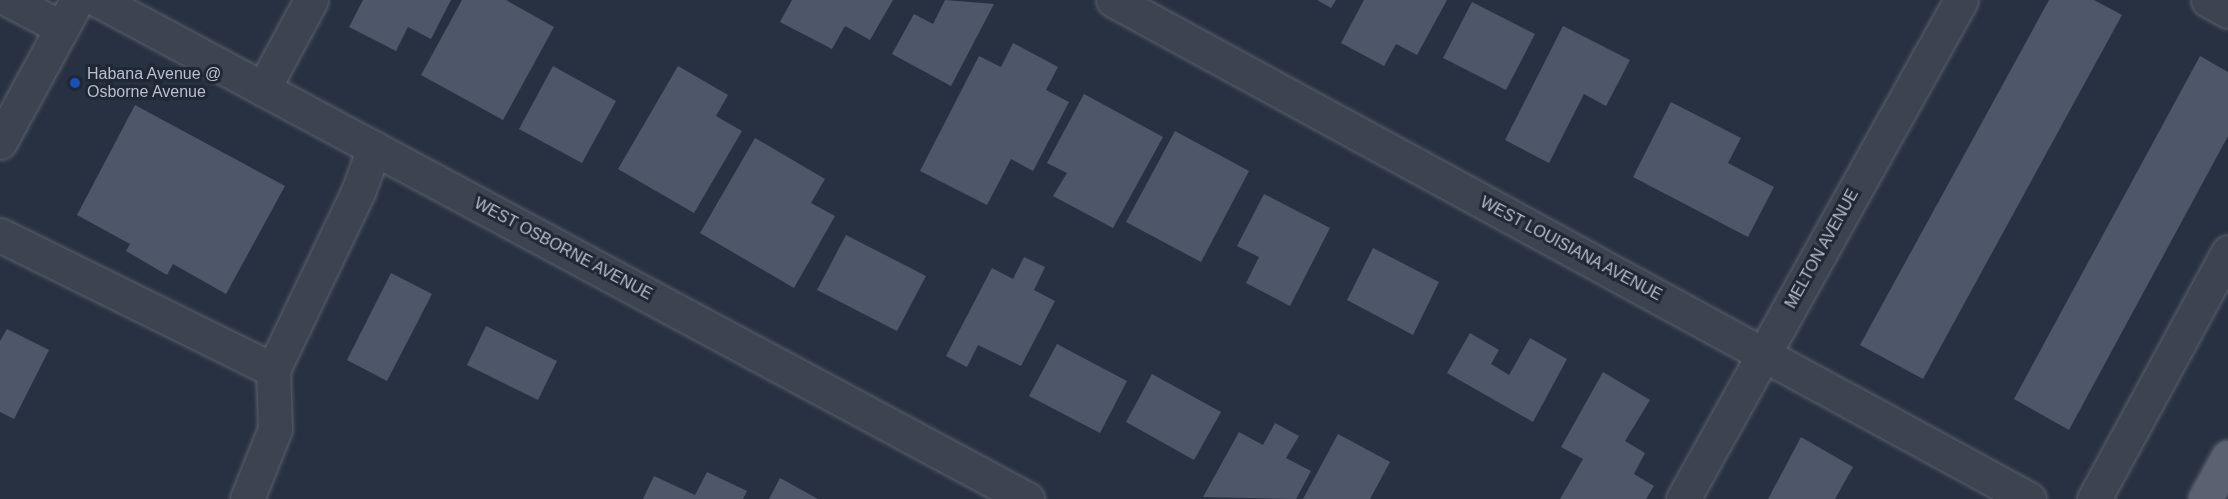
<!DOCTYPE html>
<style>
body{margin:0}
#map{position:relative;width:2228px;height:499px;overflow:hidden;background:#283141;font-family:Arial,sans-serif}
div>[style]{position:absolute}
.building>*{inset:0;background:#4e576a}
.roads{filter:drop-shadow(0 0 2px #5a616e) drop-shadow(0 0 2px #5a616e)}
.minor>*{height:33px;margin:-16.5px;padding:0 16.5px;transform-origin:16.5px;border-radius:16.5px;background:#3c4351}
.major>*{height:33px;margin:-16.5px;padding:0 16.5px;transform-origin:16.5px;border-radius:16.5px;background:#5a6271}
.dots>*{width:16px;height:16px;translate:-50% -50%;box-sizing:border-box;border:3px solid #202836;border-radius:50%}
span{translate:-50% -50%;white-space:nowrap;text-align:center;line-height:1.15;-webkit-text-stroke:6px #202836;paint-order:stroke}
.poi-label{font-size:16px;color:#b9becb}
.left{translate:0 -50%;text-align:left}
.street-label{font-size:16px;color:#b9becb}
</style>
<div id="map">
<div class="building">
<i style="clip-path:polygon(363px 0,451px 0,431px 39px,408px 27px,396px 51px,349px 27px)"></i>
<i style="clip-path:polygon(462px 0,506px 0,554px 27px,503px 120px,421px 75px)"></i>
<i style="clip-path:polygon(792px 0,893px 0,870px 40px,845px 26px,832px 49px,780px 22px)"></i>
<i style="clip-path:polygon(945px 0,994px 4px,951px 86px,892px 54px,914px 14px,933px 24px)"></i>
<i style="clip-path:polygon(1317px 0,1336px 0,1331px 8px)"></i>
<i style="clip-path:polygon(1364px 0,1447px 0,1417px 55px,1396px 44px,1384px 66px,1341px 43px)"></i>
<i style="clip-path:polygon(2049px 0,2094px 0,2122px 15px,1923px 379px,1860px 345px)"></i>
<i style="clip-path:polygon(1472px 2px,1535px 34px,1506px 90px,1443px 58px)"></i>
<i style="clip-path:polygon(1563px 26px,1630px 60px,1606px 106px,1584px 94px,1549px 163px,1505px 140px)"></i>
<i style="clip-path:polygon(1013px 43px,1058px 67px,1046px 90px,1069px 102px,1033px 171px,1011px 159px,987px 205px,920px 171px,979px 56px,1001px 67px)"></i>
<i style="clip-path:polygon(2200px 56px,2228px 72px,2228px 136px,2069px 430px,2014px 399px)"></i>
<i style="clip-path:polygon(553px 66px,616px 101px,582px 163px,519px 129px)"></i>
<i style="clip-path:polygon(678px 66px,728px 95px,716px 116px,742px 131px,694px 213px,618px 169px)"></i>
<i style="clip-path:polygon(1084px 94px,1163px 137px,1113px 228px,1053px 196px,1067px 173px,1047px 163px)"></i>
<i style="clip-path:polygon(1671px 102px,1741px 138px,1728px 163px,1774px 187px,1748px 237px,1633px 177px)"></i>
<i style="clip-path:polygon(135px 105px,285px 186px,226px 294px,173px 264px,167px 275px,126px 251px,130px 244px,77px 215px)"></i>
<i style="clip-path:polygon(1175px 131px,1249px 171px,1201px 262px,1126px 222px)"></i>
<i style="clip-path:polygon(755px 138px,825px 179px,811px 203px,835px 216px,794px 288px,700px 233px)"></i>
<i style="clip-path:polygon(1264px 194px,1330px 228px,1290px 306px,1246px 283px,1259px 257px,1237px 246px)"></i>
<i style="clip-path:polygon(846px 235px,926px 276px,897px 331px,817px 290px)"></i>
<i style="clip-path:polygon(1373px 248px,1439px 282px,1413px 335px,1347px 300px)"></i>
<i style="clip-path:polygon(1024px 257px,1045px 267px,1034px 290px,1055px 301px,1021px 366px,978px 345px,967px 367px,946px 356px,992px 268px,1013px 279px)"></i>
<i style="clip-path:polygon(391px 273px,432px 294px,387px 381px,347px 360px)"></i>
<i style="clip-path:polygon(486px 326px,557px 361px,538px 400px,467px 365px)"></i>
<i style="clip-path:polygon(7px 329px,49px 350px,14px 419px,0 412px,0 341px)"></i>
<i style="clip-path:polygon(1470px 333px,1499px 350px,1491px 364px,1509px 375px,1530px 338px,1567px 359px,1533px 422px,1447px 373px)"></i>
<i style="clip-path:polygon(1057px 344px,1127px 381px,1100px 433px,1029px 396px)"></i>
<i style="clip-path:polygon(1603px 372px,1650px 400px,1625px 441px,1645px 453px,1634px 474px,1654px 486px,1646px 499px,1560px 499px,1583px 459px,1561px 447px)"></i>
<i style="clip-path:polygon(1152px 374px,1221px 412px,1194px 460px,1126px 422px)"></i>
<i style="clip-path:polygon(1275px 423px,1299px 436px,1286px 458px,1311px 471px,1296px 499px,1203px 497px,1239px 432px,1263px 445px)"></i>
<i style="clip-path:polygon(1338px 434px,1390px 462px,1370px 499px,1303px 499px)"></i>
<i style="clip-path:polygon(1801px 437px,1853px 467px,1835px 499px,1768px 499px)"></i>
<i style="clip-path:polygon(707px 472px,747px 491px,743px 499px,643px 499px,654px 476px,695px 495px)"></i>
<i style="clip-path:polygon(780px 478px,818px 499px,769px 499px)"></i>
</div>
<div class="roads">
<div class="minor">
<i style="left:9px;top:0;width:60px;rotate:27.8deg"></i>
<i style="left:98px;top:0;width:1055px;rotate:28.24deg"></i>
<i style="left:1113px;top:0;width:1043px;rotate:28.58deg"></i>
<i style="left:2208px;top:0;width:23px;rotate:29deg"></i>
<i style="left:263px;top:89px;width:101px;rotate:-61.7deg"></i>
<i style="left:0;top:142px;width:162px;rotate:-61.5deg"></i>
<i style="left:0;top:235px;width:305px;rotate:26.3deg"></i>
<i style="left:273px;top:370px;width:197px;rotate:-64.5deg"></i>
<i style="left:358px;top:192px;width:47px;rotate:-70deg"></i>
<i style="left:247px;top:499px;width:75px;rotate:-68.2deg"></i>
<i style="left:275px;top:429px;width:59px;rotate:-91.9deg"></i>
<i style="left:1683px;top:499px;width:571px;rotate:-60.88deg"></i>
<i style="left:2094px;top:499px;width:281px;rotate:-61.5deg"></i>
</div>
<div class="major">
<i style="left:2205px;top:499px;width:48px;rotate:-61.3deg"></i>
</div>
</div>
<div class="dots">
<i style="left:75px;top:83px;background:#1a4fb4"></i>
</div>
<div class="poi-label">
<span class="left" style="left:87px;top:83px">Habana Avenue @<br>Osborne Avenue</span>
</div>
<div class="street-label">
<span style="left:563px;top:249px;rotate:28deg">WEST OSBORNE AVENUE</span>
<span style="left:1571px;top:249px;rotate:28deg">WEST LOUISIANA AVENUE</span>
<span style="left:1822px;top:249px;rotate:-61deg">MELTON AVENUE</span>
</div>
</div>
